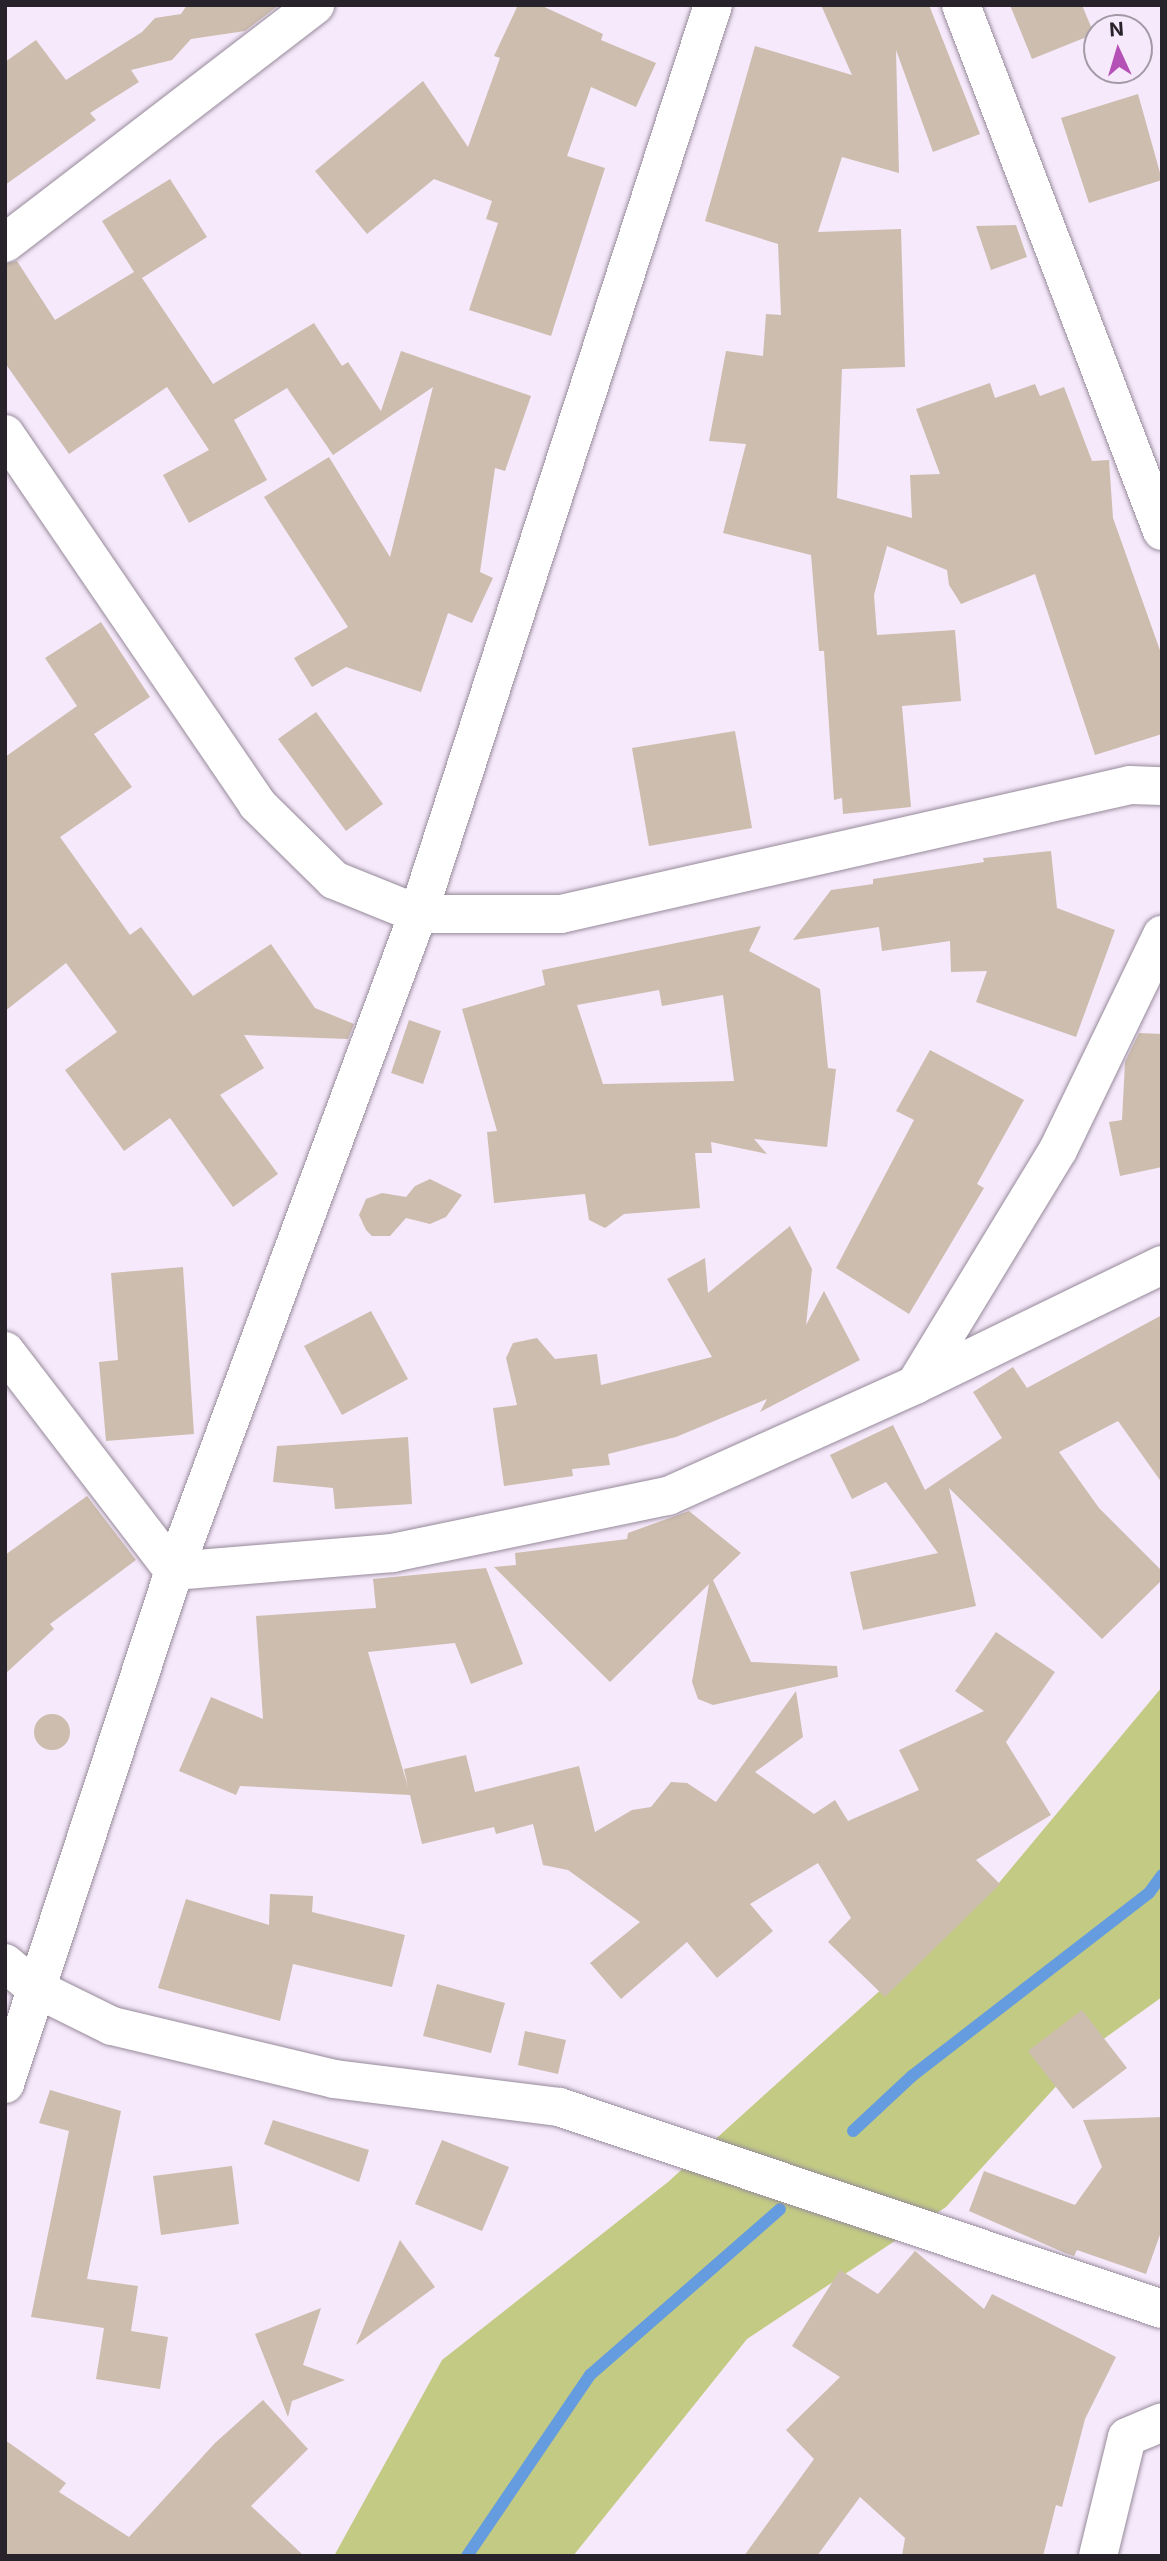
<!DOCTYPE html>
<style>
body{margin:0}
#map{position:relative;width:1167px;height:2561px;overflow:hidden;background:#f6e9fb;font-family:Inter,sans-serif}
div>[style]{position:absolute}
.green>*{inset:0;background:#c2ca84}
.stream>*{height:12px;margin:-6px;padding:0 6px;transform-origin:6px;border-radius:6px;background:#649cdf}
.building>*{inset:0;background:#cdbdae}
.round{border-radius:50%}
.roads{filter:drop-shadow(0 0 2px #968a9a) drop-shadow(0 0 2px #968a9a)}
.street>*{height:38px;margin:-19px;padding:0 19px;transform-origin:19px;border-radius:19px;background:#fff}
span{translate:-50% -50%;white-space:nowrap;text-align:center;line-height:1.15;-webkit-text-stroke:5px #f6e9fb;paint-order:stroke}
.frame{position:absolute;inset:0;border:7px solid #28232a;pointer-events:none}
.north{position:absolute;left:1083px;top:14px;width:70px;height:70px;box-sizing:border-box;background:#f6e9fb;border:2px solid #a49aa7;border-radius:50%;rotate:356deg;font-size:19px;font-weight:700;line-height:28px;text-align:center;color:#28232a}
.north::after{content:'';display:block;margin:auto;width:24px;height:32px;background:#b550b6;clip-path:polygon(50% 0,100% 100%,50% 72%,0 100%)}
</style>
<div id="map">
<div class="green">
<i style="clip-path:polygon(1162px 1687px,1162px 1997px,1091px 2048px,946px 2207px,747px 2339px,573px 2556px,334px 2556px,442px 2360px,668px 2182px,998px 1884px)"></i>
</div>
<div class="stream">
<i style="left:853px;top:2131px;width:81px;rotate:-43deg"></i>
<i style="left:912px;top:2076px;width:299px;rotate:-37.7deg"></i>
<i style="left:1149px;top:1893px;width:22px;rotate:-54deg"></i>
<i style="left:467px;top:2556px;width:219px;rotate:-55.8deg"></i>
<i style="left:590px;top:2375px;width:252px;rotate:-41.1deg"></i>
</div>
<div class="building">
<i style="clip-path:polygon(187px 5px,279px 5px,245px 31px,191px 39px,172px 60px,131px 70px,139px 82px,90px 113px,96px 120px,5px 185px,5px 62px,36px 40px,66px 80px,142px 32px,155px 18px,181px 14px)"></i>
<i style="clip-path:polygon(518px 5px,540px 5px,603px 34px,601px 40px,656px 63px,636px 107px,591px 87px,567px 156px,605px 168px,551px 336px,469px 310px,498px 223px,486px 219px,492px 201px,434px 179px,367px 234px,315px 171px,423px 81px,468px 147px,500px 58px,494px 56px)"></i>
<i style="clip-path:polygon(821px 5px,929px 5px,980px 134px,933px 152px,896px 50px,899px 173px,842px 157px,818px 232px,901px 229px,905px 367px,842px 369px,837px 498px,912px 518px,910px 475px,940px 474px,916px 409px,990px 383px,995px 398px,1035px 384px,1040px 396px,1064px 387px,1092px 461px,1109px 460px,1113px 518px,1162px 656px,1162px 734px,1095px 755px,1035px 574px,961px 604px,949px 585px,947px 570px,887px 546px,874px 595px,877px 635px,955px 630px,961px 701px,902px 706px,911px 807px,843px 814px,842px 798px,834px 800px,824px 651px,819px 651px,811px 555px,723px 533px,746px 444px,709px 441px,726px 351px,763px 356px,766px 314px,781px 315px,778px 244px,705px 221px,755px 46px,852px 75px)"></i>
<i style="clip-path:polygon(1010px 5px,1082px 5px,1094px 34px,1032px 59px)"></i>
<i style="clip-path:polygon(1138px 94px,1162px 180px,1089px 203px,1061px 118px)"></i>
<i style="clip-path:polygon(170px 179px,207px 237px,142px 278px,213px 384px,314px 323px,342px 366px,348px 362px,381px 411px,401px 351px,531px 396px,505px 471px,495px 468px,480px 572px,493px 578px,472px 623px,448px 613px,421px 692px,346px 667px,312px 687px,294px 658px,348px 627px,264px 497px,329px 457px,390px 557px,433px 387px,333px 455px,287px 388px,234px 420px,267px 480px,189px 523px,163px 475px,209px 450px,167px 387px,69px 454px,5px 363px,5px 264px,17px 261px,55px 320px,134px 272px,102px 221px)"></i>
<i style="clip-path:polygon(1016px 225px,1027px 257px,991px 270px,976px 226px)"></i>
<i style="clip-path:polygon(101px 622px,150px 697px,94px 734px,132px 787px,60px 837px,130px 935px,141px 927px,193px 996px,271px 944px,315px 1008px,354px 1024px,348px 1039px,244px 1035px,264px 1068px,220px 1095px,278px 1174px,233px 1207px,170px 1118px,124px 1151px,65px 1070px,117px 1032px,66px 963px,5px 1011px,5px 757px,77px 706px,45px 658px)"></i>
<i style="clip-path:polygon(316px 712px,383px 804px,346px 831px,278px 739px)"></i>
<i style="clip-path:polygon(735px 731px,752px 828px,649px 846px,632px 748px)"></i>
<i style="clip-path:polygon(1051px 851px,1057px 908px,1115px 930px,1076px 1037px,976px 1002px,987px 971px,951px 972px,950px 941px,882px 951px,879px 927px,793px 940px,831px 890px,873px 884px,873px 879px,984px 862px,983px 858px)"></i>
<i style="clip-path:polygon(evenodd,761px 926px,749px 951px,820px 989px,828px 1068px,836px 1069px,827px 1147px,754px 1139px,767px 1154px,711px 1142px,712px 1153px,695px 1153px,700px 1208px,624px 1214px,605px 1228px,589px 1220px,585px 1194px,494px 1203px,487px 1132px,497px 1131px,462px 1009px,545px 985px,542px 970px,761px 926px,659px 990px,662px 1006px,723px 995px,734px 1081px,603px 1084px,577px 1005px,659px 990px)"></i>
<i style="clip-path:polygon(409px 1020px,441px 1031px,423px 1084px,391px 1073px)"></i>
<i style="clip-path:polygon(1139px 1033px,1162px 1034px,1162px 1167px,1120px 1176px,1109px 1122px,1122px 1120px,1125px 1062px)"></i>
<i style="clip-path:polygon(930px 1050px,1024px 1100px,977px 1184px,984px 1188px,909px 1314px,836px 1268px,914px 1120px,896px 1111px)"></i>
<i style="clip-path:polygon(430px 1179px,462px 1195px,446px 1217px,430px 1224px,406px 1218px,390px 1236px,372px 1236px,366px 1230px,359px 1215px,366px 1199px,382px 1193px,406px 1197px,415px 1186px)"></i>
<i style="clip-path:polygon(790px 1226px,812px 1269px,806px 1325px,824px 1291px,860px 1360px,760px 1412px,767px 1399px,676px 1437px,608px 1454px,610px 1465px,572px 1469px,573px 1476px,504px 1486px,493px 1408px,517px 1405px,506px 1358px,513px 1343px,537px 1338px,555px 1359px,597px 1354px,601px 1385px,712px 1357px,667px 1279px,705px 1258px,708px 1293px)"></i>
<i style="clip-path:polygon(183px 1267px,194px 1434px,106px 1441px,99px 1362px,118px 1360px,111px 1273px)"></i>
<i style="clip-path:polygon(371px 1311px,408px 1379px,342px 1415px,304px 1346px)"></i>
<i style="clip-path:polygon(1162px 1315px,1162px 1483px,1118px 1421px,1059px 1452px,1099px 1508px,1162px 1571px,1162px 1580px,1102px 1639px,949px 1488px,976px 1606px,863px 1630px,850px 1572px,938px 1553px,886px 1482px,852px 1499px,830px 1455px,893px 1425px,925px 1490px,1002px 1438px,973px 1392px,1013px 1367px,1027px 1388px)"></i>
<i style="clip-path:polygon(408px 1437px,412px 1504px,335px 1509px,333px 1488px,273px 1482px,277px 1446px)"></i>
<i style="clip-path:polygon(87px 1496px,136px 1560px,50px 1624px,54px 1629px,5px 1674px,5px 1555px)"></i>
<i style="clip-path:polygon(689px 1511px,741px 1553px,713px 1580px,751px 1662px,837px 1666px,838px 1677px,713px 1705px,698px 1699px,692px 1682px,709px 1584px,610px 1682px,494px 1567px,516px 1565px,515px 1553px,627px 1539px,628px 1533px)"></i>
<i style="clip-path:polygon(486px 1568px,523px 1664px,471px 1684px,455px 1643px,368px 1652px,408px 1787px,404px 1769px,466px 1755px,475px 1792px,579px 1766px,595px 1832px,632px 1810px,651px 1807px,671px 1782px,687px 1783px,716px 1802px,796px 1691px,803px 1737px,755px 1772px,814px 1814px,835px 1800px,848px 1821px,919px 1790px,899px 1750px,984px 1711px,955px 1691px,996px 1632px,1055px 1672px,1006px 1742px,1051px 1815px,976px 1860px,1000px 1884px,885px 1997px,828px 1942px,851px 1918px,818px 1863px,750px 1904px,773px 1931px,717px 1978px,687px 1942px,621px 1999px,590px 1963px,640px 1922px,568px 1870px,543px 1865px,533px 1824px,496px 1834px,494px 1827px,422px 1844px,410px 1795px,240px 1786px,236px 1795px,179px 1771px,211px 1697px,263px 1719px,256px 1616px,376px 1608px,373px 1579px)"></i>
<i class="round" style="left:34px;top:1714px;width:36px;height:36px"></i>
<i style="clip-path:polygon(270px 1894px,313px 1896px,312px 1912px,405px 1935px,392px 1987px,293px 1964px,280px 2021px,158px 1988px,186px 1899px,269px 1925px)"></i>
<i style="clip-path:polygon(437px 1984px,505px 2003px,491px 2053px,423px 2036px)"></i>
<i style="clip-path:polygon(1082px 2010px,1127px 2068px,1073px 2109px,1028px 2051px)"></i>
<i style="clip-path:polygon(525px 2031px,566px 2040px,558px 2074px,518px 2065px)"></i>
<i style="clip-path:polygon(50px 2090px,121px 2111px,87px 2279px,138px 2286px,131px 2331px,168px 2337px,160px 2389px,96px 2379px,104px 2328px,31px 2317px,69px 2131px,39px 2123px)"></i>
<i style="clip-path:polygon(1162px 2117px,1162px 2229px,1146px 2274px,1077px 2250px,1074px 2256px,1065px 2253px,969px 2211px,984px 2171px,1075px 2205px,1102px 2167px,1083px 2120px)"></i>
<i style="clip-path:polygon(273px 2120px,369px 2150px,359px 2182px,264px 2144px)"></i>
<i style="clip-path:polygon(442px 2140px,509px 2167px,482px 2231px,415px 2204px)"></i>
<i style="clip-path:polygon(232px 2166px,239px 2224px,161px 2235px,153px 2176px)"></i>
<i style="clip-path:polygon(400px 2240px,435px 2287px,356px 2345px)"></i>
<i style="clip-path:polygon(915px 2251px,984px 2309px,992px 2294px,1116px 2357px,1085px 2419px,1062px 2507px,1056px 2505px,1043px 2556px,902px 2556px,905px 2538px,860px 2497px,817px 2556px,744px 2556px,814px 2459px,786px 2430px,840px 2377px,792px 2346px,840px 2270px,878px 2294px)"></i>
<i style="clip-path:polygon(321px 2308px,303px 2365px,345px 2380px,292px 2401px,288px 2417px,255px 2334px)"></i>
<i style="clip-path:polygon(263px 2400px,308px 2449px,251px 2506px,304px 2556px,5px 2556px,5px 2440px,66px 2483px,59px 2492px,129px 2537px,215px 2443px)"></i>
</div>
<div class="roads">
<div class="street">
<i style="left:961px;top:5px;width:563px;rotate:69.09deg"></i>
<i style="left:5px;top:243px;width:391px;rotate:-37.5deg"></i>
<i style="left:5px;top:434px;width:448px;rotate:55.7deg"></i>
<i style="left:257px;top:804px;width:108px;rotate:44.6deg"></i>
<i style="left:334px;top:880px;width:91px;rotate:22deg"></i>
<i style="left:418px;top:914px;width:143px"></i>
<i style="left:561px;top:914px;width:583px;rotate:-12.77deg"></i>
<i style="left:1130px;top:785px;width:32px;rotate:2deg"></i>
<i style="left:5px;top:1351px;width:277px;rotate:52.5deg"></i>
<i style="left:174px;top:1571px;width:219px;rotate:-4.7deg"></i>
<i style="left:392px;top:1553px;width:282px;rotate:-11.7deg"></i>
<i style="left:668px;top:1496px;width:271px;rotate:-24.2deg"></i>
<i style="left:915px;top:1385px;width:275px;rotate:-58.7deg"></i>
<i style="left:1058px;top:1150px;width:239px;rotate:-64.2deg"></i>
<i style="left:915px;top:1385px;width:275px;rotate:-25.9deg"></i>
<i style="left:5px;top:1963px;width:39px;rotate:40deg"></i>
<i style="left:35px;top:1988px;width:86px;rotate:26.3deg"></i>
<i style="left:112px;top:2026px;width:228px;rotate:13.4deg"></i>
<i style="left:334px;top:2079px;width:227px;rotate:7.1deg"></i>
<i style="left:559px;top:2107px;width:636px;rotate:18.52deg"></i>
<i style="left:5px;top:2084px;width:540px;rotate:-71.77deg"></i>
<i style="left:174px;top:1571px;width:701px;rotate:-69.63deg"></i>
<i style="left:418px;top:914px;width:956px;rotate:-72.02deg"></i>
<i style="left:1098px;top:2556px;width:122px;rotate:-76.3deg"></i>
<i style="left:1127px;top:2437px;width:38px;rotate:-23deg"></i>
</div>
</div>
<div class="frame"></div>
<div class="north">N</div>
</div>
